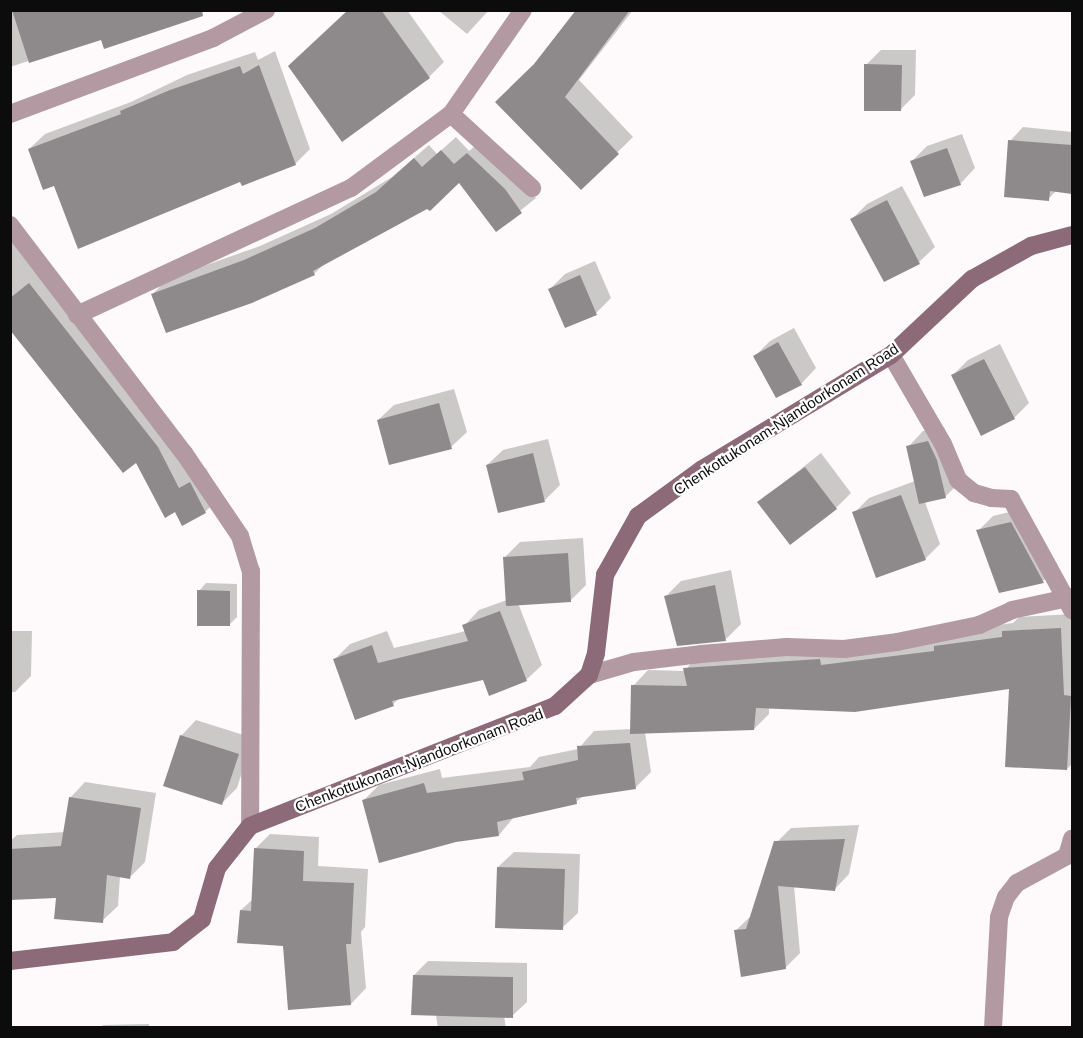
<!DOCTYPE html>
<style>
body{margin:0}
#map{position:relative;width:1083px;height:1038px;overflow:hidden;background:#fefafb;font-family:Helvetica,sans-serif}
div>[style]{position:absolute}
.shadow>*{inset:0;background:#0003}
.building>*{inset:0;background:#8e8a8b}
.street>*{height:18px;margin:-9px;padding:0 9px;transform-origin:9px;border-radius:9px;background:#b299a2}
.secondary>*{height:18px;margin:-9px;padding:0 9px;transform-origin:9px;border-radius:9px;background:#8d6a78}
span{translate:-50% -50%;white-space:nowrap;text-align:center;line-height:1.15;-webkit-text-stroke:4.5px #fff;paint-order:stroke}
.street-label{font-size:15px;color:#0d0c0c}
.frame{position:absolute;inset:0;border:12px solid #0d0c0c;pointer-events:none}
</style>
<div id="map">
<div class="shadow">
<i style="clip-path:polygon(10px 10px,185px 10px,10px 67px)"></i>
<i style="clip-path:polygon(349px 10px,407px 10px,444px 62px,429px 77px)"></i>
<i style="clip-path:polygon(438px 10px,489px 10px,467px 34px)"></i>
<i style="clip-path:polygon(578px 10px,633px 10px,579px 80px,633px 137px,581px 188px,537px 63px)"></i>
<i style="clip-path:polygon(881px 50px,916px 50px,915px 95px,900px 110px,866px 65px)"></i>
<i style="clip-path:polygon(275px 51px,310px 149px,295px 164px,241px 180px,55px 184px,29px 149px,45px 134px,131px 102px,187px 75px,255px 52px,258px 60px)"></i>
<i style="clip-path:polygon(1023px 127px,1072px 132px,1072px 192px,1057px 190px,1048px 199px,1010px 141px)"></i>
<i style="clip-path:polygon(962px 134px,975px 168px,960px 184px,912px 161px,927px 146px)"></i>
<i style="clip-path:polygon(456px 137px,469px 151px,482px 140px,519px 175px,536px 198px,496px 230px,460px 181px,428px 207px,325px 263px,314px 274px,153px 294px,167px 279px,260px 246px,331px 214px,392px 177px,429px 145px,437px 154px)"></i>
<i style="clip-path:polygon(902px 186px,935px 247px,919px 262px,884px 280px,852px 219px,867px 204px)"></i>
<i style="clip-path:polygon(10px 224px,194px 474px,206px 468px,220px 497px,205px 512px,176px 510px,136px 461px,10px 328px)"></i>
<i style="clip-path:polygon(595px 261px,611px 298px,596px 313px,550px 289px,565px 274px)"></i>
<i style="clip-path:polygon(794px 328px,816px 368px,801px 384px,755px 356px,770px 341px)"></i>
<i style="clip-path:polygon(1000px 344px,1029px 403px,1014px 418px,953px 375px,968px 360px)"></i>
<i style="clip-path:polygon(454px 389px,467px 432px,451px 447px,378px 420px,394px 405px)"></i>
<i style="clip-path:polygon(944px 427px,961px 481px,945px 497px,925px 502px,940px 544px,925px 559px,854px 513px,869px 498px,915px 481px,908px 447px,923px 431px)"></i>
<i style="clip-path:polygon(548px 439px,560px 485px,545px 500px,487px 465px,503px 450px)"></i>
<i style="clip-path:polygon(821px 453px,851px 493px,836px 508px,759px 502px)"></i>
<i style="clip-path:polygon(1026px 508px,1058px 566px,1043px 581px,978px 531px,993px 516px)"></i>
<i style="clip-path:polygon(583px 538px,586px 585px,571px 600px,518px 603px,542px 665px,526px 680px,484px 678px,400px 698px,393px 704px,335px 659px,350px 644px,387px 631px,394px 648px,466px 631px,464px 626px,479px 610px,507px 600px,505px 557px,520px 542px)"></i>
<i style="clip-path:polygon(731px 570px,741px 624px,726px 639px,666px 596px,681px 581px)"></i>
<i style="clip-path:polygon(206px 583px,237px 584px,237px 617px,229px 625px,199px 591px)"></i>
<i style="clip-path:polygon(1072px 614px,1072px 764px,1067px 769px,1007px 766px,1011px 687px,769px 707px,769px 714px,754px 729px,645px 732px,651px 772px,635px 788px,583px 796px,576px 802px,514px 817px,499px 835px,364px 800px,379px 785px,440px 769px,442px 778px,530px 767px,539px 757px,578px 749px,594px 731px,632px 729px,633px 686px,648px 670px,685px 671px,699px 653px,951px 631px,1013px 623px,1019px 617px)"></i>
<i style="clip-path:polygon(10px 631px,32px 631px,31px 676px,15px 692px,10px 692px)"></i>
<i style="clip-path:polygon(196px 720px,253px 738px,237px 788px,222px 803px,181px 736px)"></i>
<i style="clip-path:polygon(85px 782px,156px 793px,145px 862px,130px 877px,120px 876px,118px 906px,102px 921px,57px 897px,10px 899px,10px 841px,17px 835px,65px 832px,70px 798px)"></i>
<i style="clip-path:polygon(859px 825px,849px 874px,834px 890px,794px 886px,800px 953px,785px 968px,735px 931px,751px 916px,776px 843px,791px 828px)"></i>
<i style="clip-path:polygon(270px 834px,319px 837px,318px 866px,368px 869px,365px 927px,361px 932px,366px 988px,351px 1004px,241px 910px,253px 899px,255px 849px)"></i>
<i style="clip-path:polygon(514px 852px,580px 854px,578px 913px,562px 928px,498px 867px)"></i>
<i style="clip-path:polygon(428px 961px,527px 963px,527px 1002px,512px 1016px,504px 1016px,506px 1028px,438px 1028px,436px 1015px,414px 975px)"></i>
<i style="clip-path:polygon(149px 1024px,149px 1028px,100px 1028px,103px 1025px)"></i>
</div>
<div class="building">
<i style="clip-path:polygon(12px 10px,202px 10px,203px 16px,104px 49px,101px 40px,29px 63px)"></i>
<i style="clip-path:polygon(348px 10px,381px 10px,430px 78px,342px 142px,288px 66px)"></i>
<i style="clip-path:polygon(576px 10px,630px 10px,565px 97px,619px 154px,581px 190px,495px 102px,534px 64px)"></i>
<i style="clip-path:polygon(864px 64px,902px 65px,901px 111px,864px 111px)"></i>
<i style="clip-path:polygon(259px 65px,296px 165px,242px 186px,240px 182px,78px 249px,54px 186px,43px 190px,28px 149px,121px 114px,120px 111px,170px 90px,240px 66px,243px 74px)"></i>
<i style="clip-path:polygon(1008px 140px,1072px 145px,1072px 194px,1050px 191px,1049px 201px,1004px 197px)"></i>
<i style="clip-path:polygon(947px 148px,961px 185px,924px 197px,910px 161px)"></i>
<i style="clip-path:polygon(441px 150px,454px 164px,467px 153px,505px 189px,522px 213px,496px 232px,459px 183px,430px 211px,427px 209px,313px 271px,315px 275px,252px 303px,166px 333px,151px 294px,244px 260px,315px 228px,376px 192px,414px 158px,422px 167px)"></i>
<i style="clip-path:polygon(887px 200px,920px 264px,884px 282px,850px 219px)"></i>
<i style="clip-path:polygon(580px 275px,597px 315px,565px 328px,548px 289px)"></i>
<i style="clip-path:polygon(29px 283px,158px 447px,179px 488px,190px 482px,206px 513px,182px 526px,175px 512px,165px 518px,136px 463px,123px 473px,10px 330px,10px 298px)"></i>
<i style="clip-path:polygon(778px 342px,802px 385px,776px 398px,753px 356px)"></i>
<i style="clip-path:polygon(984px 359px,1015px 419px,981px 436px,951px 375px)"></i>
<i style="clip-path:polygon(439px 403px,452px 449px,389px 465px,377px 420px)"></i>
<i style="clip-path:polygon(928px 441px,937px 460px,946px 498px,919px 504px,906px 446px)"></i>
<i style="clip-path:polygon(533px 453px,545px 502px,498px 513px,486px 465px)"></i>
<i style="clip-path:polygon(805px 467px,837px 509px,790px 545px,757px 502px)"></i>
<i style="clip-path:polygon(901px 495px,926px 560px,876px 578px,852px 512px)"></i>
<i style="clip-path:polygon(1011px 522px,1044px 583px,999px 593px,976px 530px)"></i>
<i style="clip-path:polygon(568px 553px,571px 602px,506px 606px,503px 557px)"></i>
<i style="clip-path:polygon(715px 585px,726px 641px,677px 646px,664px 596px)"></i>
<i style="clip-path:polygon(197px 590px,230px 591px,230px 626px,197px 626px)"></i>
<i style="clip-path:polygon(500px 611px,527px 681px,489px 696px,483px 680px,392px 701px,394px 706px,355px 720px,333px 659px,372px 645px,378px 663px,468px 641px,462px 625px)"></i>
<i style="clip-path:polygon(1061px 628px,1064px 695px,1071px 696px,1067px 770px,1005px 767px,1009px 689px,855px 712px,756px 708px,754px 730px,630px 734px,631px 685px,687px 686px,683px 668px,820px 659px,821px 665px,934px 651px,934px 646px,1002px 637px,1002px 631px)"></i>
<i style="clip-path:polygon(180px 735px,239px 754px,222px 805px,163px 786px)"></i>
<i style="clip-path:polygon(630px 743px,636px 789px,576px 798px,577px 804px,497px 822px,499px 836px,456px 842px,379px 863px,362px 800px,424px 783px,427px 793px,524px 780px,522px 772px,578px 760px,577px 746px)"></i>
<i style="clip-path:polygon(69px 797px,141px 808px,130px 879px,107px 875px,103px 923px,54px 919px,56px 898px,10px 900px,10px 849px,61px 846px)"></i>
<i style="clip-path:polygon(845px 839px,835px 891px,778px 886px,786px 969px,741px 977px,734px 930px,746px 929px,774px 841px)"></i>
<i style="clip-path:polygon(254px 848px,304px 851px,303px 881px,354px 883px,351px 944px,346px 944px,351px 1005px,288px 1010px,283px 946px,237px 943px,240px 910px,251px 911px)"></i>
<i style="clip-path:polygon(497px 867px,565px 869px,563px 930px,495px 928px)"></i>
<i style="clip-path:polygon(413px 975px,513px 977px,513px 1018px,411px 1015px)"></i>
</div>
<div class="street">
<i style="left:10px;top:114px;width:217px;rotate:-20.5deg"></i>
<i style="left:213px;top:38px;width:60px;rotate:-27.8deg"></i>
<i style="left:451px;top:114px;width:110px;rotate:42.4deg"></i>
<i style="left:10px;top:225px;width:287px;rotate:52.7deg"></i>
<i style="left:184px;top:453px;width:100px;rotate:56deg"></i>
<i style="left:240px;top:536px;width:37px;rotate:73deg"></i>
<i style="left:251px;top:571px;width:255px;rotate:90.2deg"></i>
<i style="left:77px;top:315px;width:302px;rotate:-24.9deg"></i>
<i style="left:351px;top:188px;width:124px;rotate:-36.5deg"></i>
<i style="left:451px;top:114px;width:126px;rotate:-55.3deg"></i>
<i style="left:891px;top:355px;width:103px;rotate:59.7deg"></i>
<i style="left:943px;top:444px;width:39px;rotate:67deg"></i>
<i style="left:958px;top:480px;width:21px;rotate:39deg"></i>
<i style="left:974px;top:493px;width:18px;rotate:16deg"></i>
<i style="left:991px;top:498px;width:20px;rotate:3deg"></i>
<i style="left:1011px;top:499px;width:127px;rotate:61.2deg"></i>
<i style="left:589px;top:675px;width:47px;rotate:-16.1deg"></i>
<i style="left:634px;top:662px;width:67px;rotate:-6.8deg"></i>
<i style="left:701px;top:654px;width:86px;rotate:-4.7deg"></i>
<i style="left:787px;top:647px;width:57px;rotate:2deg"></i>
<i style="left:844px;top:649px;width:53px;rotate:-7.5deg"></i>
<i style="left:897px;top:642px;width:84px;rotate:-11.7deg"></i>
<i style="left:979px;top:625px;width:36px;rotate:-24deg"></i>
<i style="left:1012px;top:610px;width:61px;rotate:-12.2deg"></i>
<i style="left:993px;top:1028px;width:111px;rotate:-86.9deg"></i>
<i style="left:999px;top:917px;width:21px;rotate:-71deg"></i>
<i style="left:1006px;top:897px;width:18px;rotate:-52deg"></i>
<i style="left:1017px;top:883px;width:57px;rotate:-28.4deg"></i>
<i style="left:1067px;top:856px;width:18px;rotate:-74deg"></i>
</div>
<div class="secondary">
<i style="left:10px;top:961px;width:164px;rotate:-6.6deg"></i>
<i style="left:173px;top:942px;width:37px;rotate:-38deg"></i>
<i style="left:202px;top:919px;width:53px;rotate:-73.6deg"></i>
<i style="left:217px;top:868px;width:53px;rotate:-51.8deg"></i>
<i style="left:250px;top:826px;width:328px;rotate:-21.5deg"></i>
<i style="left:555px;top:706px;width:46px;rotate:-42.4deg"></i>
<i style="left:589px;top:675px;width:23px;rotate:-72deg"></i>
<i style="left:596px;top:653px;width:79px;rotate:-83.4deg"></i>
<i style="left:605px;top:575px;width:68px;rotate:-60.8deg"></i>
<i style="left:638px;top:516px;width:78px;rotate:-36.1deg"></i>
<i style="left:701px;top:470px;width:222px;rotate:-31.2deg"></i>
<i style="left:891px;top:355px;width:111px;rotate:-43.2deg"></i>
<i style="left:972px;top:279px;width:68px;rotate:-29.2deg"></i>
<i style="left:1031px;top:246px;width:42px;rotate:-15deg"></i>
</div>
<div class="street-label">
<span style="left:786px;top:419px;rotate:-33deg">Chenkottukonam-Njandoorkonam Road</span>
<span style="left:419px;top:760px;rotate:-21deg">Chenkottukonam-Njandoorkonam Road</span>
</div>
<div class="frame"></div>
</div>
